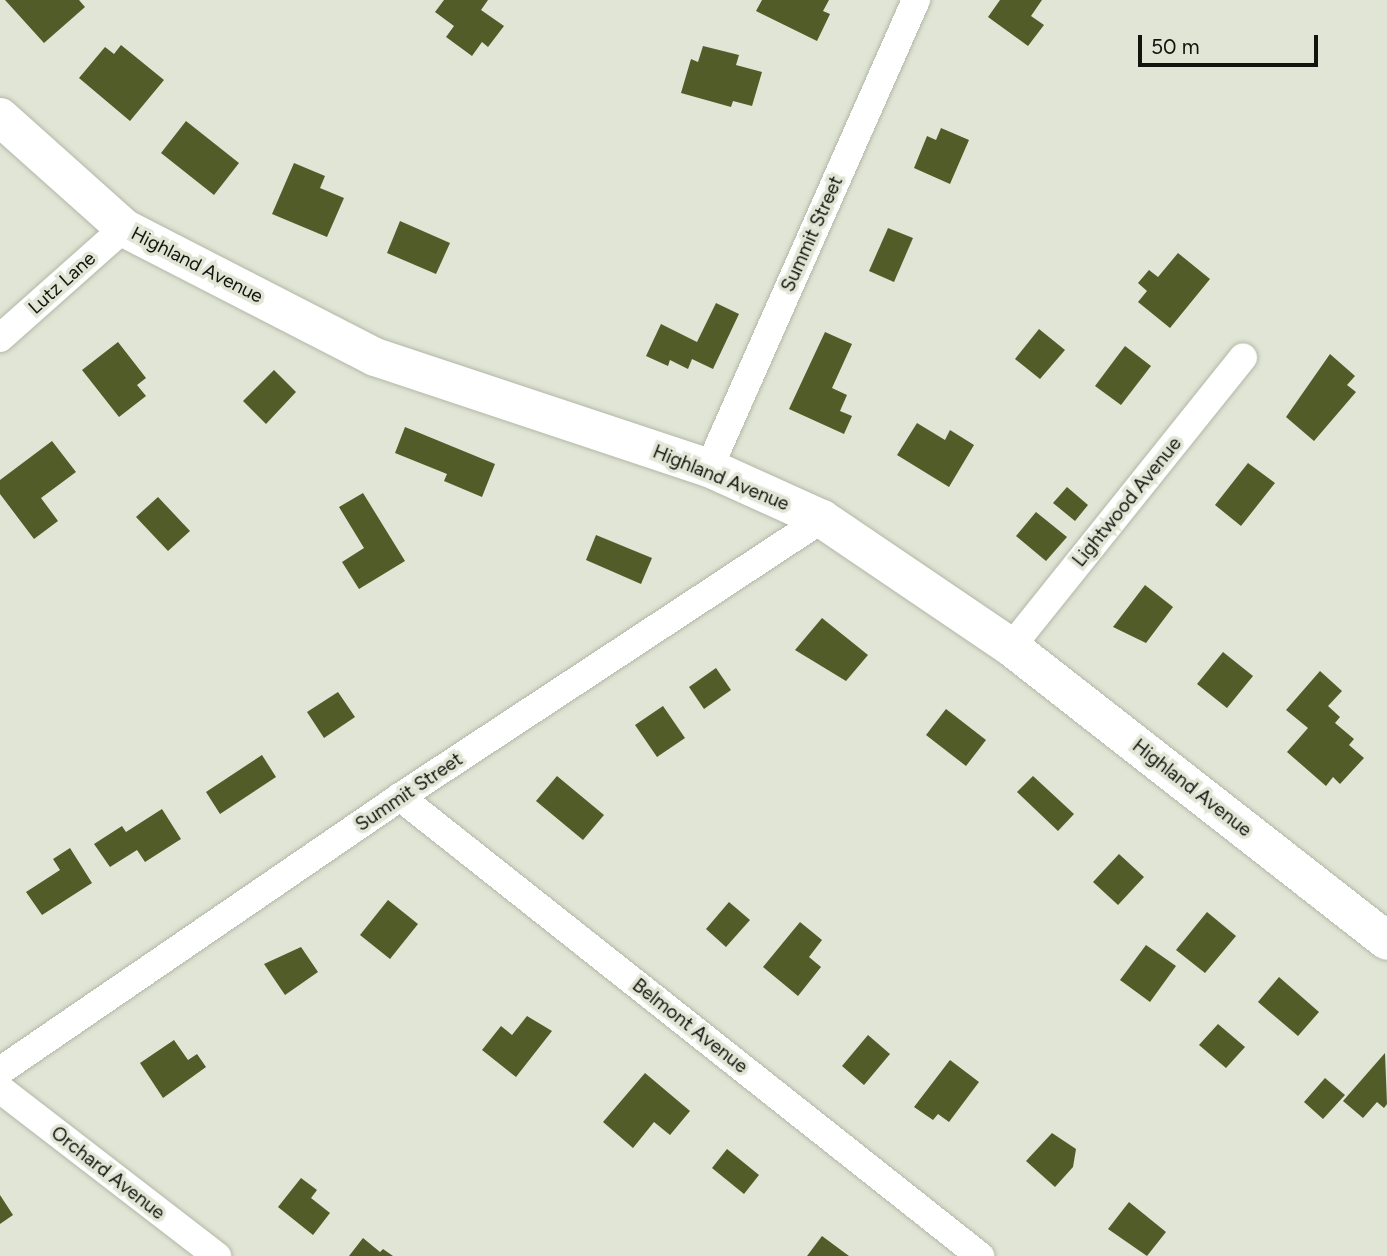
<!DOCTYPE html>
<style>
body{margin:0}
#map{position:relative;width:1387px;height:1256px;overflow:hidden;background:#e1e5d5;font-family:Figtree,sans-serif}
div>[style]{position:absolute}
.building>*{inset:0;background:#515c29}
.roads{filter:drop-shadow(0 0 2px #b2b7a7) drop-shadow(0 0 2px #b2b7a7)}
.street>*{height:28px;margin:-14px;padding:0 14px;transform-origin:14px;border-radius:14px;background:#fff}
.secondary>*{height:38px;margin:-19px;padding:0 19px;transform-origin:19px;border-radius:19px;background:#fff}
span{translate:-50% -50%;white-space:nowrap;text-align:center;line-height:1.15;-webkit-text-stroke:7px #e1e5d5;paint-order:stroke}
.street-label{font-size:19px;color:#13140e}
.scale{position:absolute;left:1138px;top:35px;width:180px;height:32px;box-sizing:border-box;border:4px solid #13140e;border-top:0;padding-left:9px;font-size:21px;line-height:24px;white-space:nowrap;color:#13140e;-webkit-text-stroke:5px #e1e5d5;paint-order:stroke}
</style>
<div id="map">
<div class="building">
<i style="clip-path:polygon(5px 0,79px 0,85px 7px,44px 43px)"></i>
<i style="clip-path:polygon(444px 0,488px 0,481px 10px,504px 26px,488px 47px,482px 42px,472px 56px,446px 37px,454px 26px,435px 12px)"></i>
<i style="clip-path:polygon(762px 0,829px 0,823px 11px,830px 14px,817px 41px,756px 11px)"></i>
<i style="clip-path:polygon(1000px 0,1042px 0,1031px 16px,1044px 25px,1028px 46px,988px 17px)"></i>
<i style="clip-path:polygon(121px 45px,164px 80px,130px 121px,79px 78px,105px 47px,114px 54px)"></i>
<i style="clip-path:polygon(703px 46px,739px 55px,736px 65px,762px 72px,752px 106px,733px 101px,731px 107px,681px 93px,691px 59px,698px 62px)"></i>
<i style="clip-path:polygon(186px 121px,239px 163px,214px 195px,161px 153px)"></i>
<i style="clip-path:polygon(941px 128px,969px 140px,950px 184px,914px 168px,927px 136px,936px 140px)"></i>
<i style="clip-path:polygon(294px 163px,325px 176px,320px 188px,344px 198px,327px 237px,272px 214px)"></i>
<i style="clip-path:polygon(400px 221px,450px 243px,436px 274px,387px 253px)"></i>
<i style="clip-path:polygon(888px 228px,913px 238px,894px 282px,869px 271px)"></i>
<i style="clip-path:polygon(1178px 253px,1210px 279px,1170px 328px,1138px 302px,1147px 291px,1138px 283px,1149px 270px,1158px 277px)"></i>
<i style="clip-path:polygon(716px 303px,739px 314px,713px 369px,692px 359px,688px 369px,670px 360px,668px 366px,646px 356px,661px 324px,697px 342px)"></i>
<i style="clip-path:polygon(1039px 329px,1065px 350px,1040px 379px,1015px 359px)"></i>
<i style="clip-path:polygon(825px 332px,852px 344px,832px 388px,847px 395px,840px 411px,852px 416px,844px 434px,789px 409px)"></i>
<i style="clip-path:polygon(118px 342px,146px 378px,137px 385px,146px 396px,119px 417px,82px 370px)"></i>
<i style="clip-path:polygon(1125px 346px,1151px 366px,1121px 405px,1095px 386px)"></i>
<i style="clip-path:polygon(1330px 354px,1355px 376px,1347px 385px,1356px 392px,1314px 441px,1286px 417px)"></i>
<i style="clip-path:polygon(274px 370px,296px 392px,266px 424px,243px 401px)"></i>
<i style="clip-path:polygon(917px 423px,945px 440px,950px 430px,974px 445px,949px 487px,897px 455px)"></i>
<i style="clip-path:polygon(405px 427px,495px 464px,482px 497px,444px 481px,447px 474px,395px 453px)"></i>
<i style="clip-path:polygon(52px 441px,76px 472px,41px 498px,58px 521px,34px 539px,0 494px,0 480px)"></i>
<i style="clip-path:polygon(1248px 463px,1275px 483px,1241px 526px,1215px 505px)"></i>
<i style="clip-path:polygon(1067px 487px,1088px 505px,1075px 521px,1053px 503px)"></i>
<i style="clip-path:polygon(363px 493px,405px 561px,359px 589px,342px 562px,364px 548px,339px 507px)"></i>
<i style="clip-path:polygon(158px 497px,190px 531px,168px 551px,136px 517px)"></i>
<i style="clip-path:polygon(1036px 512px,1067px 537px,1046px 561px,1016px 536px)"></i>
<i style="clip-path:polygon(596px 535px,652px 558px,641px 584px,586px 560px)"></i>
<i style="clip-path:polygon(1145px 585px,1173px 607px,1146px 643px,1113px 627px)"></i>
<i style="clip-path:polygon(822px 618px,868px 655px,846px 681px,795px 650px)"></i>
<i style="clip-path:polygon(1223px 652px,1253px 676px,1227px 708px,1197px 684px)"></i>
<i style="clip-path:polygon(716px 668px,731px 690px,704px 709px,689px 687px)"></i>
<i style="clip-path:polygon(1320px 671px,1342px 691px,1328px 706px,1340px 717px,1335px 723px,1354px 739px,1349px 745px,1364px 758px,1340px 784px,1333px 777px,1326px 786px,1287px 752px,1308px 728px,1286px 710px)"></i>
<i style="clip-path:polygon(338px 692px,355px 717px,324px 738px,307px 712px)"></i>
<i style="clip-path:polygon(663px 706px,685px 738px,657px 757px,635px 725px)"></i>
<i style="clip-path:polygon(946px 709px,986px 740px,966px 766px,926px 735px)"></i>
<i style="clip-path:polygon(262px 755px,276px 777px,220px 814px,206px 792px)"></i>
<i style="clip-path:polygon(557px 776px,604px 815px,583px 840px,536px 801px)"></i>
<i style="clip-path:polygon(1033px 776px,1074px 814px,1058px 831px,1017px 792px)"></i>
<i style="clip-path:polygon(162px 809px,181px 839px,145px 862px,137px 850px,110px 867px,94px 844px,122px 826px,126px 832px)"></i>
<i style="clip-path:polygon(70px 848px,92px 883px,42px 915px,26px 892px,60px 870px,53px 859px)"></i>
<i style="clip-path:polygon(1119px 854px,1144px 877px,1118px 905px,1093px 882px)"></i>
<i style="clip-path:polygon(388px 900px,418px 924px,390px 959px,360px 935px)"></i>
<i style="clip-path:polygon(729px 902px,750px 920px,726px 947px,706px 929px)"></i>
<i style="clip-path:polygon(1207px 912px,1236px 936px,1205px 973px,1176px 950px)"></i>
<i style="clip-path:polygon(800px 922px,822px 940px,809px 957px,821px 967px,798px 996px,763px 967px)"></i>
<i style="clip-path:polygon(1146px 945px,1176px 966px,1150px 1002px,1120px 980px)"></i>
<i style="clip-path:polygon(301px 947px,318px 972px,285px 995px,264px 964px)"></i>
<i style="clip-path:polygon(1279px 977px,1319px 1012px,1298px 1036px,1258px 1002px)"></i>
<i style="clip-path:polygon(527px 1016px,552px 1031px,516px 1077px,482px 1050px,501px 1026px,512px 1035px)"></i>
<i style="clip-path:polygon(1218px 1024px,1245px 1047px,1226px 1068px,1199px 1045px)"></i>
<i style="clip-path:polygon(868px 1035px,890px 1054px,864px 1085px,842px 1066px)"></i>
<i style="clip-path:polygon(174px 1040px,188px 1060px,197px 1054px,206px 1067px,163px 1098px,140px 1063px)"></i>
<i style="clip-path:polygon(1385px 1053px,1387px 1104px,1384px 1108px,1377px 1102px,1363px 1118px,1343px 1101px)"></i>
<i style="clip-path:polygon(950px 1060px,979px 1082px,949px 1122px,938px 1114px,933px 1120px,914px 1107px)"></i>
<i style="clip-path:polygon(645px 1073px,690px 1111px,670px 1135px,654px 1122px,633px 1148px,603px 1122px)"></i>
<i style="clip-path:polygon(1325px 1078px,1345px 1095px,1323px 1119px,1304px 1102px)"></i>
<i style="clip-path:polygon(1052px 1133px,1076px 1149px,1073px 1167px,1055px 1187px,1026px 1161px)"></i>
<i style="clip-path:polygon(727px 1149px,759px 1175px,744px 1194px,712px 1168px)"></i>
<i style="clip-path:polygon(301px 1178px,317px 1190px,311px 1198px,330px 1213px,313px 1235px,278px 1207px)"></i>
<i style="clip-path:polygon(0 1195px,13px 1215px,0 1224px)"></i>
<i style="clip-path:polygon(1129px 1202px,1166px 1232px,1147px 1256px,1108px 1229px)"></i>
<i style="clip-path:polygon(822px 1236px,849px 1256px,807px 1256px)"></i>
<i style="clip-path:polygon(363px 1238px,380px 1252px,383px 1249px,393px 1256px,349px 1256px)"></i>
</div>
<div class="roads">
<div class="street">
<i style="left:0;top:338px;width:166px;rotate:-41.6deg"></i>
<i style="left:709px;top:468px;width:512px;rotate:-66.14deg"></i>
<i style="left:1011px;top:647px;width:371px;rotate:-51.3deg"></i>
<i style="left:400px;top:797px;width:740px;rotate:38.36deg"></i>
<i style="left:0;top:1071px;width:485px;rotate:-34.4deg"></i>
<i style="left:400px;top:797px;width:505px;rotate:-33.38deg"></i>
<i style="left:0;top:1089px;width:274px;rotate:37.6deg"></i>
</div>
<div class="secondary">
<i style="left:0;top:117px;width:166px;rotate:41.8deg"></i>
<i style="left:124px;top:228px;width:282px;rotate:27.2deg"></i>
<i style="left:375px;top:357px;width:352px;rotate:18.4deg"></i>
<i style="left:709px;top:468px;width:124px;rotate:24.3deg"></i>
<i style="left:822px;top:519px;width:228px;rotate:34.1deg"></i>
<i style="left:1011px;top:647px;width:477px;rotate:38deg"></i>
</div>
</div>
<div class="street-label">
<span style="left:812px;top:234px;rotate:-66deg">Summit Street</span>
<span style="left:197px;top:265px;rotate:27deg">Highland Avenue</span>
<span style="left:62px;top:283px;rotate:-42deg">Lutz Lane</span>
<span style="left:721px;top:478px;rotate:22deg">Highland Avenue</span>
<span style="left:1127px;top:502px;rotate:-51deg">Lightwood Avenue</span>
<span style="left:1192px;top:788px;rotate:38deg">Highland Avenue</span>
<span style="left:409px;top:792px;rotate:-34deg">Summit Street</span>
<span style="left:690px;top:1026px;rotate:38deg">Belmont Avenue</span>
<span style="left:108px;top:1173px;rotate:38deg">Orchard Avenue</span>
</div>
<div class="scale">50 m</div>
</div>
